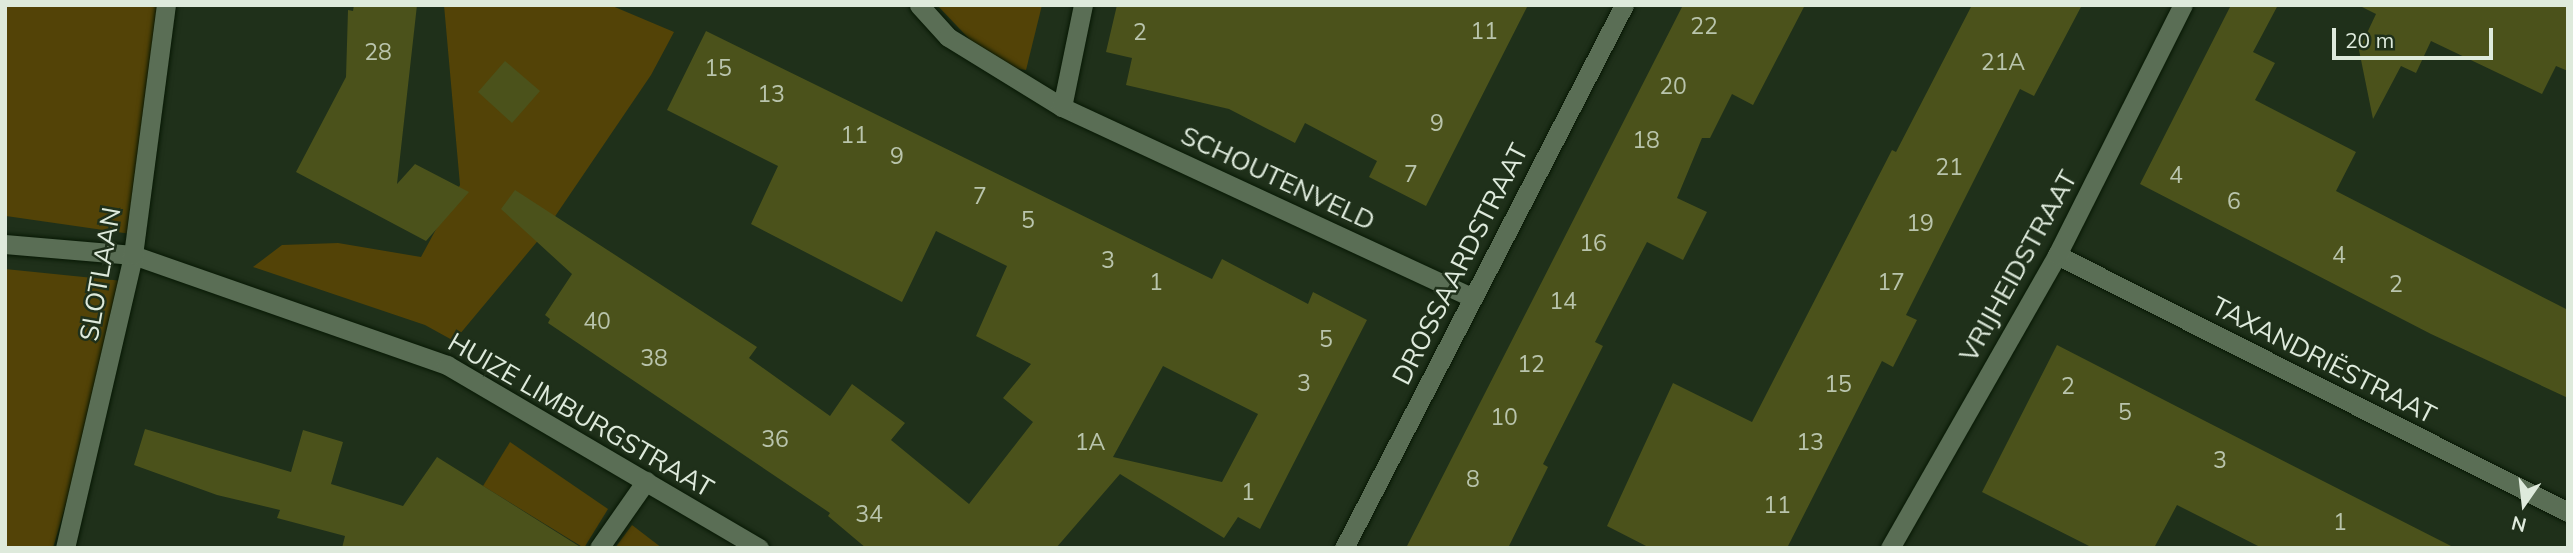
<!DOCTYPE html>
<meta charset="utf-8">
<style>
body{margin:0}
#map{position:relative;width:2573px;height:553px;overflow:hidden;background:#1f301a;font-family:Mulish,sans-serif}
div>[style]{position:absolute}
.green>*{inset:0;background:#534307}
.building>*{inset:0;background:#4b521b}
.roads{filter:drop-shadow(0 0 2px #071804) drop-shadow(0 0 2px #071804)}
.service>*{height:19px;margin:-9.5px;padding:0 9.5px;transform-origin:9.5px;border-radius:9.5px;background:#5a6e55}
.minor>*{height:19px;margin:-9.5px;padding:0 9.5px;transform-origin:9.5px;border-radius:9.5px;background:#5a6e55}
.tertiary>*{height:19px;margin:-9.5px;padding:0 9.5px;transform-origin:9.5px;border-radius:9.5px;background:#5a6e55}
span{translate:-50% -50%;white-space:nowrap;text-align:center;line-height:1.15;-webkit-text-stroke:5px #1f301a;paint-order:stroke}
.number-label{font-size:23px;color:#b9c4ac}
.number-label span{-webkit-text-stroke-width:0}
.street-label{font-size:26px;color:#deeadc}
.frame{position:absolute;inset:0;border:7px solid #deeadc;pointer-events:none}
.north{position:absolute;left:2489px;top:469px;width:70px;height:70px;-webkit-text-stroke:5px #1f301a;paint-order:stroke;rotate:194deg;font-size:19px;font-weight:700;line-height:28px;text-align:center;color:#deeadc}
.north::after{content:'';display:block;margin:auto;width:24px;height:32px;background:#deeadc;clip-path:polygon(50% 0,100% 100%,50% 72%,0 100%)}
.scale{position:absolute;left:2332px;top:28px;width:161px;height:32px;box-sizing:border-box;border:4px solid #deeadc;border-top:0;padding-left:9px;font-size:21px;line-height:24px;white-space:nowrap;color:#deeadc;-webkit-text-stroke:5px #1f301a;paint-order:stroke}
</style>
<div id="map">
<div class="green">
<i style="clip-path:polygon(5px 5px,163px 5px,131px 234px,6px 216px)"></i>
<i style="clip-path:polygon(444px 5px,610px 5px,674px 32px,651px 75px,541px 237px,454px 341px,425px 325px,253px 267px,282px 245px,338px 243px,421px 257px,460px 185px)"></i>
<i style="clip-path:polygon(937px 5px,1042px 5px,1026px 70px,993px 64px)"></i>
<i style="clip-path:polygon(5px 269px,123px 281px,111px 351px,53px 548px,5px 548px)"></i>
<i style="clip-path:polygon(510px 442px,608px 509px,584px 548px,483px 486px)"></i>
<i style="clip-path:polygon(632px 525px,662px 548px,615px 548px)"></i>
</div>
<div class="building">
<i style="clip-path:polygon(354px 5px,417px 5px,397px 184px,415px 164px,469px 192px,426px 241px,296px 172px,346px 77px,348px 10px,353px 11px)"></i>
<i style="clip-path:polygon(1117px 5px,1528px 5px,1426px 206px,1369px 177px,1377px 161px,1305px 123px,1295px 143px,1229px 109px,1126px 85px,1132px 58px,1106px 52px)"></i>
<i style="clip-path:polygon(1683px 5px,1805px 5px,1753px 105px,1732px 94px,1710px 138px,1702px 138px,1677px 198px,1707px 212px,1683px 260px,1647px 242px,1595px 342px,1603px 346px,1543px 464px,1548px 467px,1508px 548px,1406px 548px)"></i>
<i style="clip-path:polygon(1972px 5px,2082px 5px,2034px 96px,2020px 89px,1906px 315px,1917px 320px,1893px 367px,1882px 361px,1787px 548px,1650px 548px,1607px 526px,1673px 383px,1752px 422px,1892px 150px,1896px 152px)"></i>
<i style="clip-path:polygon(2231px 5px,2278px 5px,2253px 52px,2275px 63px,2255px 100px,2356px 152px,2336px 191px,2568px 310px,2568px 398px,2431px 334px,2140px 184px)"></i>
<i style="clip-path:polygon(2358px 5px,2568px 5px,2568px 71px,2556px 66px,2542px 94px,2431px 41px,2416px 73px,2401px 66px,2373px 119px,2359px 50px,2376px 14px)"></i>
<i style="clip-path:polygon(evenodd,706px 31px,1212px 279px,1222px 259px,1308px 304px,1313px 292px,1367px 320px,1260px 529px,1238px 517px,1224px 538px,1120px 474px,1056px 548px,866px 548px,828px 516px,830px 513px,548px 323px,550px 319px,545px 315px,572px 274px,501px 209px,515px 190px,757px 347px,749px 358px,830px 416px,852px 384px,905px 423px,891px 440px,969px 504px,1033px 422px,1003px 398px,1031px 364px,976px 336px,1007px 266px,936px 231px,902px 302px,751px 224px,778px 166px,667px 110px,706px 31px,1163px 366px,1258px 414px,1222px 482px,1113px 457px,1163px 366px)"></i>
<i style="clip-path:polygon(505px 61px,540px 91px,512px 123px,478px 92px)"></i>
<i style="clip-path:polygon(2057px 345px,2207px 422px,2455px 548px,2262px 548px,2177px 505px,2154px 548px,2093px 548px,1982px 492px)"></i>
<i style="clip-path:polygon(145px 429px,291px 472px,303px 430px,343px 442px,331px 484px,403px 506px,437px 457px,582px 548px,342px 548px,345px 536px,277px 518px,280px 510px,217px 495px,134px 465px)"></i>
</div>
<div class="roads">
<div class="service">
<i style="left:5px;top:244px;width:128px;rotate:4.9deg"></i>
<i style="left:599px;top:548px;width:82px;rotate:-55deg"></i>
</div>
<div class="minor">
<i style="left:919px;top:5px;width:43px;rotate:47.8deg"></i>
<i style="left:948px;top:37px;width:134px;rotate:31.6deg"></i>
<i style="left:1062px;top:107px;width:452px;rotate:24.9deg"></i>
<i style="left:1062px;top:107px;width:104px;rotate:-78.4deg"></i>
<i style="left:133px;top:255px;width:333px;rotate:19.3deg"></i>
<i style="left:447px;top:365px;width:362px;rotate:30.4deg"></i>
<i style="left:2057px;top:255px;width:572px;rotate:26.7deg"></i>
<i style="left:1344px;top:548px;width:611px;rotate:-62.72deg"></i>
<i style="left:1890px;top:548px;width:337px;rotate:-60.3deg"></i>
<i style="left:2057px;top:255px;width:280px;rotate:-63.3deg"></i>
</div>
<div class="tertiary">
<i style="left:65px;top:548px;width:301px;rotate:-76.9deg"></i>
<i style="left:133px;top:255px;width:252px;rotate:-82.5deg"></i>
</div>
</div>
<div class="number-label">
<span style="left:1704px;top:26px">22</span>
<span style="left:1484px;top:31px">11</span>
<span style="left:1140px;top:32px">2</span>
<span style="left:378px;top:52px">28</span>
<span style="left:2003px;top:62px">21A</span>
<span style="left:718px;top:68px">15</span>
<span style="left:1673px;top:86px">20</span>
<span style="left:771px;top:94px">13</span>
<span style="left:1437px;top:123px">9</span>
<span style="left:854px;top:135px">11</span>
<span style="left:1646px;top:140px">18</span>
<span style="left:897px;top:156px">9</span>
<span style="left:1949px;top:167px">21</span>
<span style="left:1411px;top:174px">7</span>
<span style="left:2176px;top:175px">4</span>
<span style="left:980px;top:196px">7</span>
<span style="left:2234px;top:201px">6</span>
<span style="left:1028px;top:220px">5</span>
<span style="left:1920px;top:223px">19</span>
<span style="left:1593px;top:243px">16</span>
<span style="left:2339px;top:255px">4</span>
<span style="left:1108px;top:260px">3</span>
<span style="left:1156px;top:282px">1</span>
<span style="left:1891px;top:282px">17</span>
<span style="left:2396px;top:284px">2</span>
<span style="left:1563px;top:301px">14</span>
<span style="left:597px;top:321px">40</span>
<span style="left:1326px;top:339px">5</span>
<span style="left:654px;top:358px">38</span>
<span style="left:1531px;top:364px">12</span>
<span style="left:1304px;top:383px">3</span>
<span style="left:1838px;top:384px">15</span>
<span style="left:2068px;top:386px">2</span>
<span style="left:2125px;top:412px">5</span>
<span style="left:1504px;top:417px">10</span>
<span style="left:775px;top:439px">36</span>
<span style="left:1090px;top:442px">1A</span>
<span style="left:1810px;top:442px">13</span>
<span style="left:2220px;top:460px">3</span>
<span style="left:1473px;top:479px">8</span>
<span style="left:1248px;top:492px">1</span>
<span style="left:1777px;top:505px">11</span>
<span style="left:869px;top:514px">34</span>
<span style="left:2340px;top:522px">1</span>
</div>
<div class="street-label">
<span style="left:1278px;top:178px;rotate:25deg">SCHOUTENVELD</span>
<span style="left:1460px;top:264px;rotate:-63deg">DROSSAARDSTRAAT</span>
<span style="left:2018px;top:266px;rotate:-61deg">VRIJHEIDSTRAAT</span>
<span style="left:100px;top:274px;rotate:-80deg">SLOTLAAN</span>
<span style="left:2324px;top:360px;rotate:27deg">TAXANDRIËSTRAAT</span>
<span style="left:581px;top:415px;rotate:30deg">HUIZE LIMBURGSTRAAT</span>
</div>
<div class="frame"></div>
<div class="north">N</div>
<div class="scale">20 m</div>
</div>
